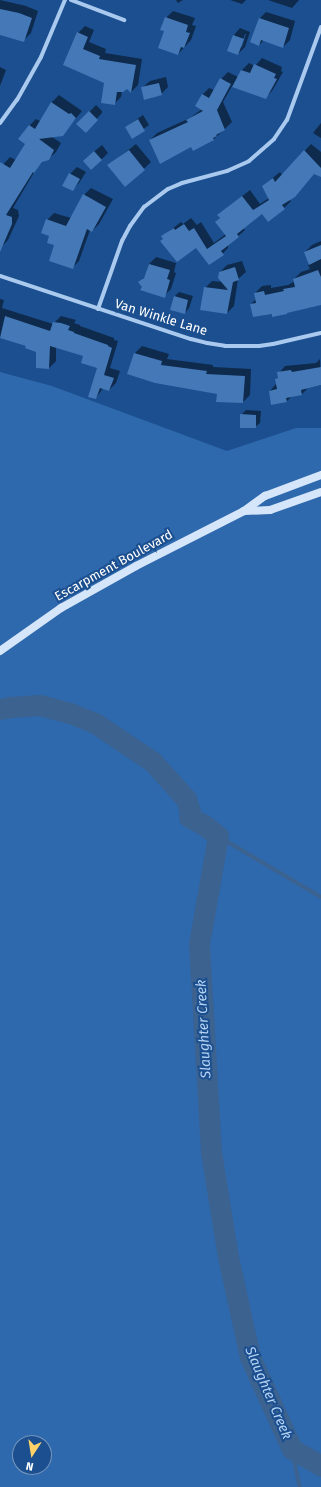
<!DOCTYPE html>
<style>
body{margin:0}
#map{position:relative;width:321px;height:1487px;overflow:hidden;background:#1b4f8f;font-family:"Fira Sans",sans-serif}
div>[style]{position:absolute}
.green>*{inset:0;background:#2e69ad}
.shadow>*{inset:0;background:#0007}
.stream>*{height:3.5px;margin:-1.75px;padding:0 1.75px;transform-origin:1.75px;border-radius:1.75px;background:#3c6290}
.river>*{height:21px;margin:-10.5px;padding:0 10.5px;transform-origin:10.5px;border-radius:10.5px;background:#3c6290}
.building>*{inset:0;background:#4478b7}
.street>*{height:4px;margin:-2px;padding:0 2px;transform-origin:2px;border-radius:2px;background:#a9c9ee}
.secondary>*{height:8px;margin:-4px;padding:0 4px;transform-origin:4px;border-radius:4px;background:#d6e6fa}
span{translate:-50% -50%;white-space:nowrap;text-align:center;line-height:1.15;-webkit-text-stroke:4px #1b4f8f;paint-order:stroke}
.street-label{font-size:13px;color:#fff}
.water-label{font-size:14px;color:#b5d3f5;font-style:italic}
.north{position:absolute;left:12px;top:1435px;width:40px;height:40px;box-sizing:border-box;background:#1b4f8f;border:1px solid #7695bc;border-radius:50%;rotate:192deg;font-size:11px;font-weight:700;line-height:16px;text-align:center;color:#fff}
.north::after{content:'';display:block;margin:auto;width:14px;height:18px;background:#ffd166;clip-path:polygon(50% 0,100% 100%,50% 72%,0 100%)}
</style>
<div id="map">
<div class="green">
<i style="clip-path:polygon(evenodd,0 372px,52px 386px,227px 451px,296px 428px,321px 428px,321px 1487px,0 1487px,0 372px,20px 1443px,44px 1443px,44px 1467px,20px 1467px,20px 1443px)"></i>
</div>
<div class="shadow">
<i style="clip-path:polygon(0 0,26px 6px,38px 11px,31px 33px,24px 40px,0 33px)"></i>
<i style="clip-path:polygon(176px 0,183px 0,178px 3px)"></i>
<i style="clip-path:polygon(230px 0,246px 0,242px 4px)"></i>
<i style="clip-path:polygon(268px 0,299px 0,292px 8px)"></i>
<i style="clip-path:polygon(173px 11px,195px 18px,192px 25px,196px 26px,191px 40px,178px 54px,165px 30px,166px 18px)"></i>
<i style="clip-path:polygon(266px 12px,295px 21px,290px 40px,283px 47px,264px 40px,259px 45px,259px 19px)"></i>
<i style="clip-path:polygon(85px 26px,94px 30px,89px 42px,106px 49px,105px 53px,142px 59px,138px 85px,131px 92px,127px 87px,122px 91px,121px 97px,114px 104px,105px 83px,64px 65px,78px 33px)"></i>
<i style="clip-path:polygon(evenodd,240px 28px,250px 32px,245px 47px,238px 54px,228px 50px,234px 35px,240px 28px,245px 34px,246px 34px,242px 47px,240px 47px,245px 34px)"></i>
<i style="clip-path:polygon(262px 58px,282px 67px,281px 71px,283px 72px,272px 91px,265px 98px,232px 86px,223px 102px,232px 122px,214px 139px,194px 150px,192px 146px,150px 140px,157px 133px,190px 118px,202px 109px,202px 95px,209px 88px,214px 90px,221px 79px,228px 72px,238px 77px,242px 70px,249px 63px,255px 66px)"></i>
<i style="clip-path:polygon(0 67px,6px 70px,0 86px)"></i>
<i style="clip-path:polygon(166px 77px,168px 87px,161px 94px,142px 88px,150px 81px)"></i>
<i style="clip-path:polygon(59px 95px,82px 111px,62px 135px,52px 137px,61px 143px,56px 152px,48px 159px,44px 160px,36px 169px,13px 208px,18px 210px,19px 216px,8px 240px,1px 247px,0 246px,0 168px,10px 157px,16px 160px,27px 144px,30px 125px,36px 119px,40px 121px,52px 102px)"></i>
<i style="clip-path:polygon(96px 105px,102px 111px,102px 113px,92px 124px,78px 124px)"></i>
<i style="clip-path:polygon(143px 115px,149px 125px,132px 137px,126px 127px)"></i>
<i style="clip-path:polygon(321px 123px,321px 138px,313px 133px)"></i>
<i style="clip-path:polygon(136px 144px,151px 162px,126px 186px,109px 165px)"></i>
<i style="clip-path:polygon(311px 144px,321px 152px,321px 176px,314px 173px,289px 199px,291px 201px,284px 208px,262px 213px,243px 228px,245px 230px,228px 245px,228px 248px,221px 255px,163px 236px,181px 222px,183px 224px,191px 218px,197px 225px,201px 222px,214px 243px,226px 234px,218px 215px,250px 190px,260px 204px,269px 198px,263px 186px,280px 172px,282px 175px)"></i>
<i style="clip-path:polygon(102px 145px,108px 153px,101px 160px,91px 154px)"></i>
<i style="clip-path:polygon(77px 167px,86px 172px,79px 183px,72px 190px,70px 174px)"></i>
<i style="clip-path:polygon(91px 188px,113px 199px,99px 224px,92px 231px,90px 230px,79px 261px,72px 268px,50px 235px,47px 220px,54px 213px,71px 218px,84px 195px)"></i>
<i style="clip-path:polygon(321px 241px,321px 303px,273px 313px,251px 304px,256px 299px,255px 293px,262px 286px,271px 285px,271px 288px,288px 285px,295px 281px,294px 279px,301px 272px,310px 269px,308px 265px,310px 263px,305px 252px,312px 245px)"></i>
<i style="clip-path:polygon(156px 257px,176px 263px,174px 272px,176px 273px,171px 289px,164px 296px,143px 287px,140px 282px,146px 275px,149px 264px)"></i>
<i style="clip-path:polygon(242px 261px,246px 272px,238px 279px,234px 306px,227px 313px,205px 288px,212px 281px,223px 282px,220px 272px,227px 265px)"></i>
<i style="clip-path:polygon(179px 292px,193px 296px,189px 308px,185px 313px,174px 297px)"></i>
<i style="clip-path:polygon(0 299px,4px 300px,2px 308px,53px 324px,61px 316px,76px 320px,74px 323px,80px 325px,80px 326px,114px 338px,114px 340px,118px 341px,110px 368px,120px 371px,116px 383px,109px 390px,103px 388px,96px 398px,98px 367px,84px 356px,56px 347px,56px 361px,49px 368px,37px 351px,27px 345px,0 337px)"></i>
<i style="clip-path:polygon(142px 346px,169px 354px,167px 359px,213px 365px,213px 367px,251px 369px,250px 395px,243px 402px,218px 393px,128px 374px,135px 353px)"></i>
<i style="clip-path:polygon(320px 359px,321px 385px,308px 388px,302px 394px,292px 396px,287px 401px,272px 404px,270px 391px,276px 384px,279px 373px,285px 366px,316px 363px)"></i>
<i style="clip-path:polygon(246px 410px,261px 411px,260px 423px,255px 427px,241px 415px)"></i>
</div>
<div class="stream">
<i style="left:218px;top:836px;width:120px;rotate:30.6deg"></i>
<i style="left:292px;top:1449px;width:39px;rotate:78deg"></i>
</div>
<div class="river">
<i style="left:0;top:709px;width:10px;rotate:-11deg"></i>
<i style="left:10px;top:707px;width:30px;rotate:-4deg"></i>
<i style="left:40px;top:705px;width:31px;rotate:15deg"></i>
<i style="left:70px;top:713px;width:27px;rotate:22deg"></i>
<i style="left:95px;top:723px;width:70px;rotate:33.9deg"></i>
<i style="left:153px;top:762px;width:50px;rotate:48.3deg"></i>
<i style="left:186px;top:799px;width:13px;rotate:72deg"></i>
<i style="left:190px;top:811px;width:6px;rotate:99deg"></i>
<i style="left:189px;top:817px;width:17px;rotate:28deg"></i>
<i style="left:204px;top:825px;width:18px;rotate:38deg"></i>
<i style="left:218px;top:836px;width:110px;rotate:100deg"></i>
<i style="left:199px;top:944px;width:208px;rotate:86.7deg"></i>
<i style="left:211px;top:1152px;width:106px;rotate:80.8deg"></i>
<i style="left:228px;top:1257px;width:102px;rotate:77.6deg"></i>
<i style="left:250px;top:1357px;width:101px;rotate:65.5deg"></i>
<i style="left:292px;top:1449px;width:34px;rotate:30deg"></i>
</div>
<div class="building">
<i style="clip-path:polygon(0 9px,19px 13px,32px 18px,24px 42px,0 35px)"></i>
<i style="clip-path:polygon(165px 17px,188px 25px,186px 32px,190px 33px,184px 48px,181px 47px,178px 55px,158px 48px,164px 31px,160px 30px)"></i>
<i style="clip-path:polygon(259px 18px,289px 28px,283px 48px,261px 40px,259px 46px,250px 42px)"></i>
<i style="clip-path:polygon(77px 32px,88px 37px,83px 49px,100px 56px,99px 59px,136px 65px,131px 93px,127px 89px,123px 92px,117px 92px,115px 105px,101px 103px,104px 83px,63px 65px)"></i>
<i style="clip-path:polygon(233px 35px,244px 39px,238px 55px,227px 51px)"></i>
<i style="clip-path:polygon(254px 64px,276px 74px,274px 78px,277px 79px,266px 99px,232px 87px,241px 70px,250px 73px)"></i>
<i style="clip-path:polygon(220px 78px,231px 84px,217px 110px,225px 130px,216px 135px,217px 136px,213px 138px,214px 140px,193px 151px,191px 147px,160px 164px,149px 140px,188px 122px,186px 120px,203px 111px,195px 106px,202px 94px,209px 98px)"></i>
<i style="clip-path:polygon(159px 83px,162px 95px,144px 100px,141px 87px)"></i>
<i style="clip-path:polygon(51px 102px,69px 114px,71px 113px,76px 118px,63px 136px,39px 139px,54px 150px,49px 160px,42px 162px,34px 173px,33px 172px,6px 215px,12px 217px,12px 224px,0 252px,0 162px,10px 168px,25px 144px,18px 139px,29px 125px,35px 129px)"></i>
<i style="clip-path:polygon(89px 111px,98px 120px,86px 133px,76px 124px)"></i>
<i style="clip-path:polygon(138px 119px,145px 131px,132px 139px,125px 127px)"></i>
<i style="clip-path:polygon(129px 150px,145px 170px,125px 187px,107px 165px)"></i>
<i style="clip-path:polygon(304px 150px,321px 168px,321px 177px,314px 174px,295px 197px,282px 205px,285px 209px,268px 222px,262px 214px,237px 234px,239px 237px,221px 251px,224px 255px,209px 265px,196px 248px,177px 262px,160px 241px,163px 239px,161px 236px,174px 228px,175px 230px,184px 224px,189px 231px,194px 228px,207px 249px,226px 236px,215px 222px,220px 218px,217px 215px,242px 196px,253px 210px,269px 200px,262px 186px,273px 178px,275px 182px)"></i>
<i style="clip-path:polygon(94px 151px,102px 160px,91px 170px,83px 161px)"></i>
<i style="clip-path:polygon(69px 173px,80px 179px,73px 191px,62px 186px)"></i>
<i style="clip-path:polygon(83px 194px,106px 207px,92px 232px,87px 229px,73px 269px,49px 261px,54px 245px,47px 243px,49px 236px,41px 233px,46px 219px,66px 226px)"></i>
<i style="clip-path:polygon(321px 245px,321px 259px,309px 265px,304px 252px)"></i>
<i style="clip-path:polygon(149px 264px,170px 270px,167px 279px,170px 280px,165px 298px,140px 290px,142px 287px,138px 282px,144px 278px)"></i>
<i style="clip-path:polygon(235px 267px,239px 280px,233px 282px,227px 314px,200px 310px,204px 287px,228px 290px,218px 278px,219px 272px)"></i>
<i style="clip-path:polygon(318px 270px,321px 277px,321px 305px,287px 313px,287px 314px,272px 317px,272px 314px,253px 317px,250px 304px,256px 303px,254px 293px,264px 291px,265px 295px,284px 291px,283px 289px,295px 287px,293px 279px)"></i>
<i style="clip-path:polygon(174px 296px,188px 300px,185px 314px,170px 310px)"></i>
<i style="clip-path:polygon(5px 316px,50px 331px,53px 322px,61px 323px,70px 326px,68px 330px,74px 332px,74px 333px,108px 345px,108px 346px,112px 348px,104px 375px,114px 378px,109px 391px,100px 388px,96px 399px,88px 397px,97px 368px,81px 363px,83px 356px,50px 346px,49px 369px,36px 368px,36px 352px,25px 348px,26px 346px,0 338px)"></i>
<i style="clip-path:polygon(134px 353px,162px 361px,161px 365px,207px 371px,206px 374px,245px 376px,243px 403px,216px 402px,217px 394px,155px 383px,127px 374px)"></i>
<i style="clip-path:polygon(321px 367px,321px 385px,301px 390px,302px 395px,286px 398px,287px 402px,271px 405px,269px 391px,277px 389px,275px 379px,278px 378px,277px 372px,291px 370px,292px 372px)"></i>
<i style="clip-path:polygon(240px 414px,256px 415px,256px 428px,240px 428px)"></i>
</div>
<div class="street">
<i style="left:71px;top:0;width:57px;rotate:20.7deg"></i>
<i style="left:0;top:123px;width:29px;rotate:-54deg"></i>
<i style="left:17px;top:100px;width:49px;rotate:-60.8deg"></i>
<i style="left:41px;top:57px;width:62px;rotate:-67.2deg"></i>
<i style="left:0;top:276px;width:201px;rotate:18.3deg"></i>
<i style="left:191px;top:339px;width:16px;rotate:14deg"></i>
<i style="left:207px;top:343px;width:18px;rotate:9deg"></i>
<i style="left:225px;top:346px;width:34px"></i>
<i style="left:259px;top:346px;width:14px;rotate:-8deg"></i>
<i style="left:273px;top:344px;width:49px;rotate:-12.9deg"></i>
<i style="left:98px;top:309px;width:72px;rotate:-70.6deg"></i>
<i style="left:122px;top:241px;width:17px;rotate:-62deg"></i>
<i style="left:130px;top:226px;width:24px;rotate:-54deg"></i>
<i style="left:144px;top:207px;width:30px;rotate:-37deg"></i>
<i style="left:168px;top:189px;width:15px;rotate:-23deg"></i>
<i style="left:182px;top:183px;width:47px;rotate:-14.9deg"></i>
<i style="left:227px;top:171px;width:24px;rotate:-24deg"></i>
<i style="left:249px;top:161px;width:33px;rotate:-41deg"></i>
<i style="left:274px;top:139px;width:23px;rotate:-56deg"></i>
<i style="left:287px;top:120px;width:99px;rotate:-69.9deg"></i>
</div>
<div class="secondary">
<i style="left:244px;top:511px;width:26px;rotate:-2deg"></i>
<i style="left:270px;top:510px;width:54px;rotate:-19.4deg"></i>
<i style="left:0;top:651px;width:75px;rotate:-35.2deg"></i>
<i style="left:61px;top:608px;width:86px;rotate:-29.2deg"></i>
<i style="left:136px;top:566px;width:121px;rotate:-27deg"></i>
<i style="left:244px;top:511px;width:26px;rotate:-36deg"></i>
<i style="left:265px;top:496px;width:60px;rotate:-20.6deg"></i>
</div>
<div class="street-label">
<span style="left:161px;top:318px;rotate:17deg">Van Winkle Lane</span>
<span style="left:114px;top:566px;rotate:-29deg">Escarpment Boulevard</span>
</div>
<div class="water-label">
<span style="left:204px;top:1029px;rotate:-93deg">Slaughter Creek</span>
<span style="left:268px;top:1393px;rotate:67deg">Slaughter Creek</span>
</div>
<div class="north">N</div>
</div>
